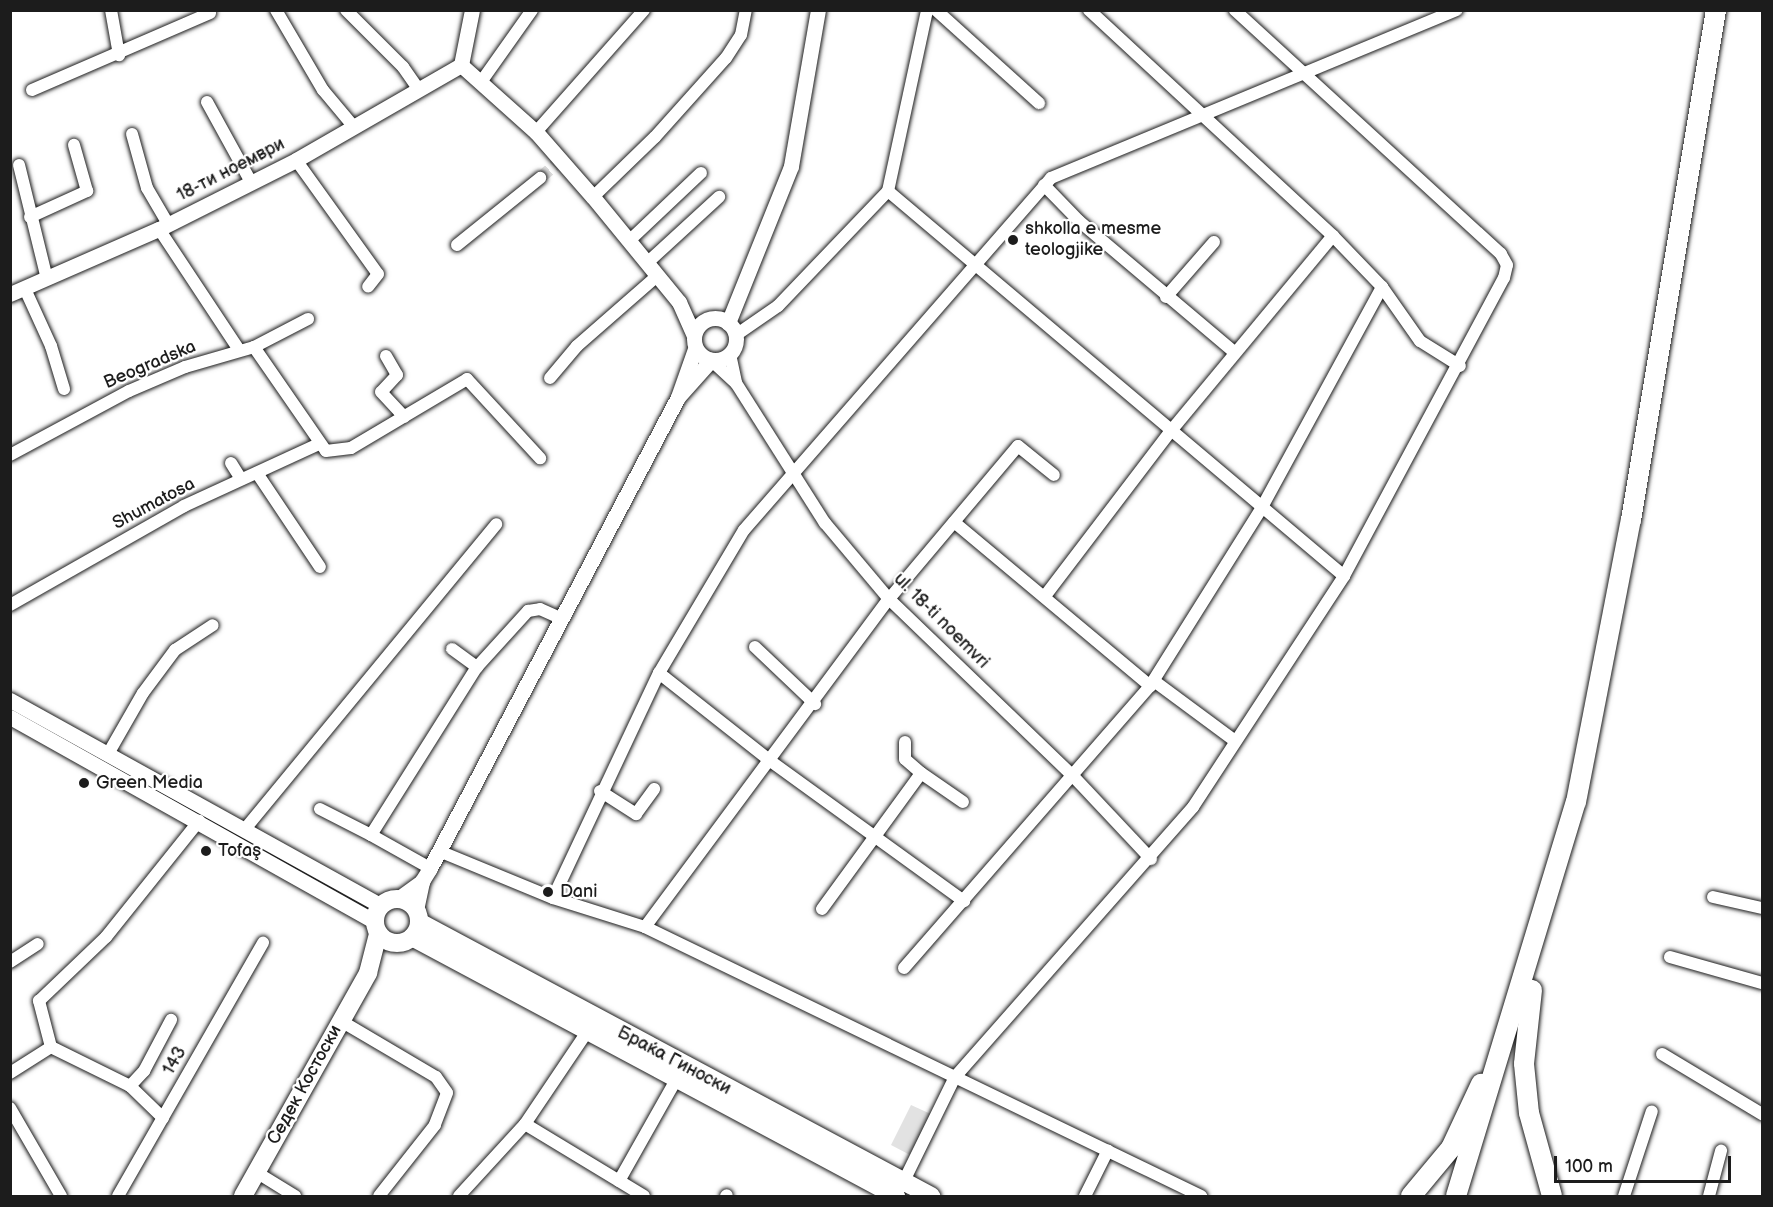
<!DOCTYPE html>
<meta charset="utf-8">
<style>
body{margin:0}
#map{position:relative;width:1773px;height:1207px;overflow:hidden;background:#fff;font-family:"Balsamiq Sans",sans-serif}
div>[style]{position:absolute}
.green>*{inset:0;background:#e2e2e2}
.minor-tunnel>*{height:12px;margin-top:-6px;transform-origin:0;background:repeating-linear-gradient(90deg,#ddd 0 12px,transparent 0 18px)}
.roads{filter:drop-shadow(0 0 2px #1c1c1c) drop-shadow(0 0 2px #1c1c1c)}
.minor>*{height:12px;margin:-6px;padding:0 6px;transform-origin:6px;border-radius:6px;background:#fff}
.tertiary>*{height:15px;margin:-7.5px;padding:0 7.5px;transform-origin:7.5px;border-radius:7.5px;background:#fff}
.tertiary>.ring{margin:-7.5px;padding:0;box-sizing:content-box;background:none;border:15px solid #fff;border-radius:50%}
.secondary>*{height:18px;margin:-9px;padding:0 9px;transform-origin:9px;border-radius:9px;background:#fff}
.secondary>.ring{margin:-9px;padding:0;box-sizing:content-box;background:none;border:18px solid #fff;border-radius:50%}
.primary>*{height:20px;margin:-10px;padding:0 10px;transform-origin:10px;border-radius:10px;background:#fff}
.dots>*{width:16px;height:16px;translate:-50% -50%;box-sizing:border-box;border:3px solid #fff;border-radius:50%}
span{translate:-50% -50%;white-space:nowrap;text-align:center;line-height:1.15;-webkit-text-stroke:4.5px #fff;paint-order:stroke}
.street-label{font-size:18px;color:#1c1c1c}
.poi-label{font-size:18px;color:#1c1c1c}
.left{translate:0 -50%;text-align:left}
.frame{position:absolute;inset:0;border:12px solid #1c1c1c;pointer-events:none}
.scale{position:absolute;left:1554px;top:1156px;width:177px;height:27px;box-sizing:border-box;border:3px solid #1c1c1c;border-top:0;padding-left:8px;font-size:18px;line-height:21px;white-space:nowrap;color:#1c1c1c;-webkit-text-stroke:4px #fff;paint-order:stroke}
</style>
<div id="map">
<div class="green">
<i style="clip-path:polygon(911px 1105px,933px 1115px,912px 1156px,891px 1145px)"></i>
</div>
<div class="minor-tunnel">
<i style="left:540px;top:178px;width:20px;rotate:-41deg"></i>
</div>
<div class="roads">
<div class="minor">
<i style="left:111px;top:10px;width:46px;rotate:79.9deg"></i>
<i style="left:276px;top:10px;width:93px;rotate:59.6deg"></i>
<i style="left:323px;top:90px;width:48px;rotate:50deg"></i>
<i style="left:346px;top:10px;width:81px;rotate:45deg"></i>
<i style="left:403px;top:67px;width:28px;rotate:55deg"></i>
<i style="left:936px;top:10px;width:139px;rotate:42.1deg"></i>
<i style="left:1089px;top:10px;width:333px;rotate:42.8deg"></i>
<i style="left:1333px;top:236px;width:71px;rotate:46.1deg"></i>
<i style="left:1382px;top:287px;width:66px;rotate:54.9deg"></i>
<i style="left:1420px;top:341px;width:47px;rotate:32deg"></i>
<i style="left:481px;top:82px;width:88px;rotate:-54.7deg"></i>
<i style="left:32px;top:90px;width:194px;rotate:-23.4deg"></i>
<i style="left:207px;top:102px;width:91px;rotate:61.2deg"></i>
<i style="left:536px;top:132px;width:163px;rotate:-48.5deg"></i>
<i style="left:132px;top:134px;width:56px;rotate:74.5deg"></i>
<i style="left:147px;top:188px;width:42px;rotate:59.7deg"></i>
<i style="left:296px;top:160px;width:140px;rotate:54.3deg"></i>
<i style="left:378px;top:274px;width:16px;rotate:128deg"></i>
<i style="left:19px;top:165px;width:113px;rotate:76.2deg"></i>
<i style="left:1044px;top:185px;width:50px;rotate:45.8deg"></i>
<i style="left:1079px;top:221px;width:204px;rotate:40.2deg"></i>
<i style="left:888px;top:191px;width:597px;rotate:40.17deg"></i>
<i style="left:593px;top:197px;width:86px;rotate:-44.1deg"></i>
<i style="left:655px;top:137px;width:106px;rotate:-48.1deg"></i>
<i style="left:726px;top:58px;width:27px;rotate:-57deg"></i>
<i style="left:741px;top:35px;width:25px;rotate:-79deg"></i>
<i style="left:30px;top:217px;width:63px;rotate:-24.5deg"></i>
<i style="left:87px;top:191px;width:48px;rotate:-105.8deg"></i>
<i style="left:159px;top:229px;width:145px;rotate:56.5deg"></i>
<i style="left:629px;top:241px;width:99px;rotate:-43.4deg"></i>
<i style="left:457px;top:245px;width:107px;rotate:-38.9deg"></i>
<i style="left:647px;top:263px;width:98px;rotate:-42.5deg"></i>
<i style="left:25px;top:289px;width:63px;rotate:65.5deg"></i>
<i style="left:51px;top:346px;width:45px;rotate:73.2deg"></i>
<i style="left:1166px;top:297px;width:73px;rotate:-48.9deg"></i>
<i style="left:736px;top:335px;width:51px;rotate:-34.6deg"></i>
<i style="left:778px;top:306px;width:159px;rotate:-46.3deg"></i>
<i style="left:888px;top:191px;width:185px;rotate:-77.8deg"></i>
<i style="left:254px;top:347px;width:126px;rotate:55.3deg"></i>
<i style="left:326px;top:451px;width:25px;rotate:-7deg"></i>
<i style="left:351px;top:448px;width:135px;rotate:-30.7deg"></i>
<i style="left:467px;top:379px;width:108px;rotate:47.3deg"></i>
<i style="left:730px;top:354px;width:30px;rotate:78deg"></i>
<i style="left:386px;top:356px;width:22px;rotate:60deg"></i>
<i style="left:397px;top:375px;width:23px;rotate:133deg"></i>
<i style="left:381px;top:392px;width:34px;rotate:47deg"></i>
<i style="left:711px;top:360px;width:34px;rotate:43deg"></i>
<i style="left:736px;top:383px;width:166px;rotate:57.6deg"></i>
<i style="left:825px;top:523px;width:99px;rotate:49.9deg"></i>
<i style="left:889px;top:599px;width:255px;rotate:43.9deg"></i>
<i style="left:1073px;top:776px;width:114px;rotate:46.8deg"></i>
<i style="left:550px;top:378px;width:42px;rotate:-49.8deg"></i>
<i style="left:577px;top:346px;width:106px;rotate:-41.2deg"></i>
<i style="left:10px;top:455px;width:135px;rotate:-28.3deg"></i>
<i style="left:129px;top:391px;width:61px;rotate:-23.2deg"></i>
<i style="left:185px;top:367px;width:72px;rotate:-16.2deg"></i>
<i style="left:254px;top:347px;width:61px;rotate:-27.4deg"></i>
<i style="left:231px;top:463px;width:19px;rotate:58deg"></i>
<i style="left:257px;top:473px;width:113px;rotate:56.2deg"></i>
<i style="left:954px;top:522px;width:256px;rotate:39.9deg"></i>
<i style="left:1045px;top:596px;width:206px;rotate:-52.7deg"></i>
<i style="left:1170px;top:432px;width:255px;rotate:-50.3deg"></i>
<i style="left:10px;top:605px;width:200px;rotate:-29.6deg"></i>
<i style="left:184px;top:506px;width:149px;rotate:-24.7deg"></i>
<i style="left:755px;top:647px;width:83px;rotate:43.5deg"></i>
<i style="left:452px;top:649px;width:31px;rotate:36deg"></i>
<i style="left:659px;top:673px;width:140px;rotate:38.3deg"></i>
<i style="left:769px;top:760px;width:241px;rotate:35.9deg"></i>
<i style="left:1154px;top:681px;width:101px;rotate:36.5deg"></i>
<i style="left:108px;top:754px;width:70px;rotate:-60.2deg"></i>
<i style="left:143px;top:693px;width:54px;rotate:-53.3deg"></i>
<i style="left:175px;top:650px;width:45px;rotate:-33.3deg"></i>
<i style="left:921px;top:773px;width:51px;rotate:34.6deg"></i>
<i style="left:600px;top:791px;width:43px;rotate:32.6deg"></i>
<i style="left:636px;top:814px;width:31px;rotate:-54deg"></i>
<i style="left:320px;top:809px;width:57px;rotate:27deg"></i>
<i style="left:371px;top:835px;width:199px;rotate:-57.8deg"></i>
<i style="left:477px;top:667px;width:76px;rotate:-47.7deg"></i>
<i style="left:528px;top:611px;width:12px;rotate:-9deg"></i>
<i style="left:540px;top:609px;width:22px;rotate:24deg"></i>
<i style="left:245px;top:829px;width:395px;rotate:-50.5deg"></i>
<i style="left:371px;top:835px;width:68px;rotate:29.2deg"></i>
<i style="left:439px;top:851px;width:123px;rotate:22.4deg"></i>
<i style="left:553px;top:898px;width:96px;rotate:17.5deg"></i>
<i style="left:645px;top:927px;width:618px;rotate:25.82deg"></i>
<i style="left:1713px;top:897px;width:50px;rotate:12.7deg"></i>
<i style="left:553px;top:898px;width:249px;rotate:-64.8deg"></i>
<i style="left:659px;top:673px;width:166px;rotate:-59.3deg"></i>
<i style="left:744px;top:530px;width:467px;rotate:-48.9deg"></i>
<i style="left:1051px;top:178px;width:439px;rotate:-22.5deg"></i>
<i style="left:822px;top:909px;width:168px;rotate:-53.9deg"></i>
<i style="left:921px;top:773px;width:21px;rotate:-139deg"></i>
<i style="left:905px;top:759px;width:17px;rotate:-90deg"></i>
<i style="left:645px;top:927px;width:409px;rotate:-53.4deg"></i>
<i style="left:889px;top:599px;width:200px;rotate:-49.9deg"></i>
<i style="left:1018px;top:446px;width:46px;rotate:38.9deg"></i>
<i style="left:1670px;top:957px;width:96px;rotate:15.8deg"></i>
<i style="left:10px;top:962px;width:33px;rotate:-33deg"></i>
<i style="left:904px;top:968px;width:374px;rotate:-48.9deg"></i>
<i style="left:1150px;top:686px;width:209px;rotate:-57.9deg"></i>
<i style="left:1261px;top:509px;width:253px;rotate:-61.4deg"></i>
<i style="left:341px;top:1021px;width:110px;rotate:30.5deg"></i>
<i style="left:436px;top:1077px;width:19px;rotate:55deg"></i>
<i style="left:447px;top:1093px;width:34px;rotate:111deg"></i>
<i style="left:435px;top:1125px;width:90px;rotate:128.3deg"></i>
<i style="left:51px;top:1047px;width:48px;rotate:-104.6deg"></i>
<i style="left:39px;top:1001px;width:93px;rotate:-43.7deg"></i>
<i style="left:106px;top:937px;width:149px;rotate:-51.3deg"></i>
<i style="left:1662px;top:1054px;width:117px;rotate:31deg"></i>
<i style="left:10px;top:1073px;width:49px;rotate:-32.4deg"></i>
<i style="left:51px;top:1047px;width:88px;rotate:26.3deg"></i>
<i style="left:130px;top:1086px;width:46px;rotate:44.1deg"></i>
<i style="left:130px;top:1086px;width:21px;rotate:-47deg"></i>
<i style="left:144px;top:1071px;width:58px;rotate:-62.1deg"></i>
<i style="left:10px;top:1108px;width:102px;rotate:59.9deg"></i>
<i style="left:525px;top:1124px;width:139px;rotate:31.2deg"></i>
<i style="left:256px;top:1172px;width:46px;rotate:31.6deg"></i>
<i style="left:619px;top:1181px;width:116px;rotate:-60.6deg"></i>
<i style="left:901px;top:1187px;width:123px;rotate:-63.9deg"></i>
<i style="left:955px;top:1077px;width:360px;rotate:-48.6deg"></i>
<i style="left:1193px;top:807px;width:276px;rotate:-56.8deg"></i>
<i style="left:1344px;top:576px;width:338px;rotate:-61.8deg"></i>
<i style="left:1504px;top:278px;width:13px;rotate:-77deg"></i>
<i style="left:1507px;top:265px;width:13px;rotate:-119deg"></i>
<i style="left:1501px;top:254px;width:361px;rotate:-137.5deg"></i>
<i style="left:118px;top:1196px;width:292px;rotate:-60.2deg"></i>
<i style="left:459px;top:1196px;width:98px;rotate:-47.5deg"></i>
<i style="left:525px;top:1124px;width:111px;rotate:-56deg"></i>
<i style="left:726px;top:1196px;width:1px;rotate:-45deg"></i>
<i style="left:1085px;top:1196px;width:51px;rotate:-63.4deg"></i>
<i style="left:1624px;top:1196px;width:89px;rotate:-71.8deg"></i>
<i style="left:1709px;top:1196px;width:47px;rotate:-75.1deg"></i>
</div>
<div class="tertiary">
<i style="left:461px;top:65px;width:101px;rotate:41.8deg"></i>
<i style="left:536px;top:132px;width:86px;rotate:48.8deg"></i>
<i style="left:593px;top:197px;width:136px;rotate:50.7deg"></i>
<i style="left:679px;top:302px;width:36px;rotate:66deg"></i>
<i style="left:10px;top:294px;width:163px;rotate:-23.6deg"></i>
<i style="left:159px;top:229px;width:153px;rotate:-26.7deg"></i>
<i style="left:296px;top:160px;width:190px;rotate:-29.9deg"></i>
<i style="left:461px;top:65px;width:56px;rotate:-78.7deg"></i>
<i class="ring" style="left:694px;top:318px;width:27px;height:27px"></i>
<i style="left:728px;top:323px;width:169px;rotate:-68.1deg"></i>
<i style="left:791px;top:166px;width:158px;rotate:-80.2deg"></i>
<i style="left:678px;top:397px;width:50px;rotate:-48.3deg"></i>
<i style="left:10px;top:700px;width:423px;rotate:29deg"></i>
<i style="left:10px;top:717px;width:417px;rotate:29.3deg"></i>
<i style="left:399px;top:898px;width:29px;rotate:-36deg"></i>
<i style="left:422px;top:881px;width:15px;rotate:-58deg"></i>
<i style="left:430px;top:868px;width:532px;rotate:-62.23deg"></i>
<i style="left:678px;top:397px;width:51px;rotate:-70.5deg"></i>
<i style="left:416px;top:910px;width:30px;rotate:-78deg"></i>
</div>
<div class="secondary">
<i class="ring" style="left:375px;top:899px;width:26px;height:26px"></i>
<i style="left:419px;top:922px;width:581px;rotate:28.15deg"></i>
<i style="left:412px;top:937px;width:549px;rotate:28.15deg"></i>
<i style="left:243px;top:1196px;width:256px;rotate:-60.7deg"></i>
<i style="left:368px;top:973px;width:40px;rotate:-75.6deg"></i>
</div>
<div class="primary">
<i style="left:1532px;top:990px;width:74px;rotate:96.2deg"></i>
<i style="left:1524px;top:1064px;width:49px;rotate:84.2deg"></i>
<i style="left:1529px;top:1113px;width:86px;rotate:74.5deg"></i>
<i style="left:1411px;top:1196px;width:62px;rotate:-50.2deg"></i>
<i style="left:1451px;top:1148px;width:71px;rotate:-64.9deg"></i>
<i style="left:1456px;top:1196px;width:412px;rotate:-73.1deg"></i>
<i style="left:1576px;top:802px;width:287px;rotate:-79deg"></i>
<i style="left:1631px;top:520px;width:517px;rotate:-80.54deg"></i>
</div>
</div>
<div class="dots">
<i style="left:1013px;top:240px;background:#1c1c1c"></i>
<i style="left:84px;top:783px;background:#1c1c1c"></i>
<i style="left:206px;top:851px;background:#1c1c1c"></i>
<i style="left:548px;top:892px;background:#1c1c1c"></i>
</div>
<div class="street-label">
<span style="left:231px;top:170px;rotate:-27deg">18-ти ноември</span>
<span style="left:150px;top:365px;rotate:-23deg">Beogradska</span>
<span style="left:154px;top:504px;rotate:-28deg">Shumatosa</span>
<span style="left:941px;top:621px;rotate:45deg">ul. 18-ti noemvri</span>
<span style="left:175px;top:1061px;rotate:-60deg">143</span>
<span style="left:674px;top:1061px;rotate:28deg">Браќа Гиноски</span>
<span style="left:305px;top:1085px;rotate:-61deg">Седек Костоски</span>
</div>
<div class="poi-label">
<span class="left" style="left:1025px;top:240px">shkolla e mesme<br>teologjike</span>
<span class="left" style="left:96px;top:783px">Green Media</span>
<span class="left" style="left:218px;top:851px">Tofaş</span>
<span class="left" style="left:560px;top:892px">Dani</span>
</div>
<div class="frame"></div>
<div class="scale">100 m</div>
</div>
